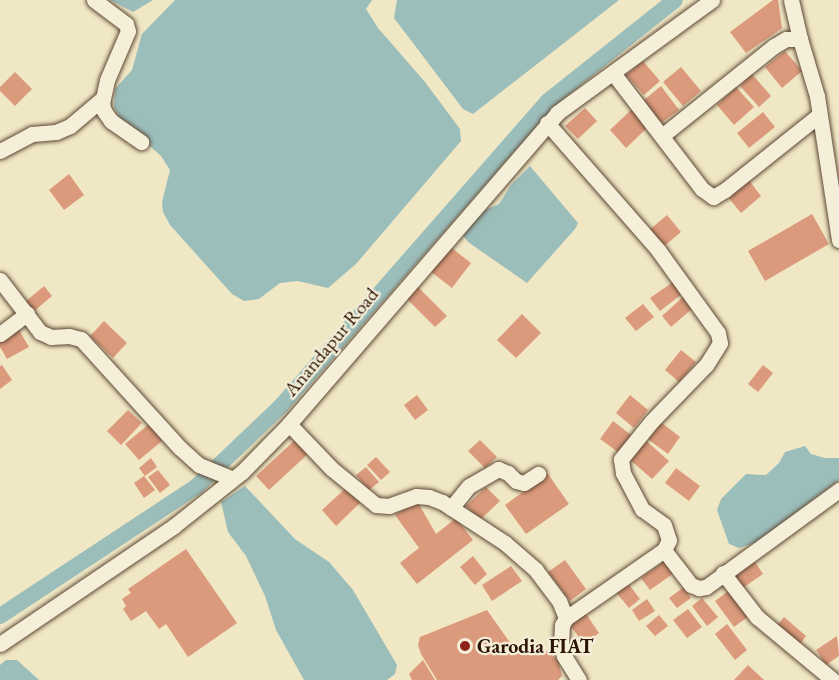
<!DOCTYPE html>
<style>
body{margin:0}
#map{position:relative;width:839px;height:680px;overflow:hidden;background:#f0e7c5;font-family:"EB Garamond",serif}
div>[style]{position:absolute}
.water>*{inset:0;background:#9cbebb}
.canal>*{height:16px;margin:-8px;padding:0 8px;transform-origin:8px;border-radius:8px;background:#9cbebb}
.building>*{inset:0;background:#dc9a7c}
.roads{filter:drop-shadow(0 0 2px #5d4834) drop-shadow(0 0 2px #5d4834)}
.minor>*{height:15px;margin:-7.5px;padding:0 7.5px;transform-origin:7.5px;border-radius:7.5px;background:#f5efd9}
.dots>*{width:16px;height:16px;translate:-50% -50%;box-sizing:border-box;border:3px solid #f5efd9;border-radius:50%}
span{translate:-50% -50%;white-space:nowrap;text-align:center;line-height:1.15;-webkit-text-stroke:4.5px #f5efd9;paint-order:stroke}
.street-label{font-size:20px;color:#2c1303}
.poi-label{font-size:20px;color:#2c1303;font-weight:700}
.left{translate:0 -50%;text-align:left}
</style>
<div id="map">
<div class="water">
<i style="clip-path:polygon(110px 0,153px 0,133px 12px)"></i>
<i style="clip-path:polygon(175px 0,372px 0,366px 9px,378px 28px,425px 82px,460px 129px,461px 141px,356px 264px,328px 288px,298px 281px,280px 283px,259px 299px,244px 301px,232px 294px,170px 225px,163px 212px,162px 202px,170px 170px,161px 156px,122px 121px,114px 107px,115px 89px,132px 70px,142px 34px)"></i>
<i style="clip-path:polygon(397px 0,619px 0,473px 114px,463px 109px,394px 18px)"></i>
<i style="clip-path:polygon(530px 166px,578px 223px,575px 229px,527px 283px,468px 242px,463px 235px,483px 211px,499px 204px,511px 185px)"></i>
<i style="clip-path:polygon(805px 446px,811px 454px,825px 458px,839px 458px,839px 480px,757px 542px,739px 548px,729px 544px,717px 510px,721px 499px,746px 474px,766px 475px,779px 463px,785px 452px)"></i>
<i style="clip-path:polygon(245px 486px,295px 539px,329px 562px,353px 590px,397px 665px,395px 674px,387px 680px,304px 680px,276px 630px,265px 596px,246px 556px,228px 532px,221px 502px)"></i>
<i style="clip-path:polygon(6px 660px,17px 660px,39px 680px,0 680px,0 665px)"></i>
</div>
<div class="canal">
<i style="left:0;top:616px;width:235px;rotate:-33.4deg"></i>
<i style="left:196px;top:487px;width:117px;rotate:-43.6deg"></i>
<i style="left:281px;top:406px;width:405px;rotate:-48.8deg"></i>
<i style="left:548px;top:101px;width:162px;rotate:-38.5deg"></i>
</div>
<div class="building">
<i style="clip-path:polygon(773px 0,778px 0,782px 28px,746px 53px,730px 32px)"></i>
<i style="clip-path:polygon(785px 51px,802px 71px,782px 88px,765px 67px)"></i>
<i style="clip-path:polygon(643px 61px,660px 81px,644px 95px,626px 75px)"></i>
<i style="clip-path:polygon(681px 67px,701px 91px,683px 106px,663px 82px)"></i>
<i style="clip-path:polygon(15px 72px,32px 89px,15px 106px,0 91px,0 87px)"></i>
<i style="clip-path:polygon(752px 74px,771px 96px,759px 107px,740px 86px)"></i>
<i style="clip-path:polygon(661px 86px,679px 110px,661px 123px,644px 100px)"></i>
<i style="clip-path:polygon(736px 87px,754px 107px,734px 125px,717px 105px)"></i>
<i style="clip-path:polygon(585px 108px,597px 121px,578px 139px,565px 126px)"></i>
<i style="clip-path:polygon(632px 109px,648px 127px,626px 148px,610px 130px)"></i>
<i style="clip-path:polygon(763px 112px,775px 127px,749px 148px,737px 133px)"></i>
<i style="clip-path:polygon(69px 174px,84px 195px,64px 210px,49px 190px)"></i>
<i style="clip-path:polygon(748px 179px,761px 196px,741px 213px,727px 196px)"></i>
<i style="clip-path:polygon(812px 214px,829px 244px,765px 281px,748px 251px)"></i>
<i style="clip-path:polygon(667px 215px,681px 232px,662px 248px,648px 231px)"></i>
<i style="clip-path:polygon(449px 246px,471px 263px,452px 288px,430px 271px)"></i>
<i style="clip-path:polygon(673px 282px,682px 294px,660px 311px,650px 298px)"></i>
<i style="clip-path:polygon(44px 286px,52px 296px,33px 312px,25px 302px)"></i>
<i style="clip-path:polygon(418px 287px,447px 316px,435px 327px,406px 298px)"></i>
<i style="clip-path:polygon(684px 296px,694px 307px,671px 327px,662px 316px)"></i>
<i style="clip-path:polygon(643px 304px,654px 317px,636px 331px,625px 318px)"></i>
<i style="clip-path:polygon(522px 314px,541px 333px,516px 358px,497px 340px)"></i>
<i style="clip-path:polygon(104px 321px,127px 343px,113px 358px,90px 336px)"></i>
<i style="clip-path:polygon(19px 330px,29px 347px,7px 359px,0 347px,0 340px)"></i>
<i style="clip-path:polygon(681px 350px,696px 362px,679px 382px,665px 370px)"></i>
<i style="clip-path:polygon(2px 365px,12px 380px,0 389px,0 366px)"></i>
<i style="clip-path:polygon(763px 365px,773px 373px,758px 392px,748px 384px)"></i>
<i style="clip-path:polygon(417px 395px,428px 410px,415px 420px,404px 405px)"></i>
<i style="clip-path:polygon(630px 395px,648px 410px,634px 428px,616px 413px)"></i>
<i style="clip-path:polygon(128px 410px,142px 423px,121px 445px,107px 431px)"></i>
<i style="clip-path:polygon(658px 420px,680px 437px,668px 454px,645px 437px)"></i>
<i style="clip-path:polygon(613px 421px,635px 438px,622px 455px,600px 439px)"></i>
<i style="clip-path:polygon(149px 424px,162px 441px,139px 460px,125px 444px)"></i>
<i style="clip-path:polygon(296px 439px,309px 453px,269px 490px,256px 476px)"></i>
<i style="clip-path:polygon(644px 439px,669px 461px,652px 479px,628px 458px)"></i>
<i style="clip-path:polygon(480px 440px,497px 457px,485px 468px,468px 451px)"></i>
<i style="clip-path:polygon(376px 457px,390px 472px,381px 480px,367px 465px)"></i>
<i style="clip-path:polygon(151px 458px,157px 467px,145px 476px,139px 468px)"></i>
<i style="clip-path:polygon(366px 467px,379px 482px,369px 490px,356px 475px)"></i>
<i style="clip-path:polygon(676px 468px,700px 486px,689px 501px,665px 483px)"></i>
<i style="clip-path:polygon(158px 470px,170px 485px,160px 493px,148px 477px)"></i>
<i style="clip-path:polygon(548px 474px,569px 504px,526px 534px,505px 505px)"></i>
<i style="clip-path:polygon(144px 476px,155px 490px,144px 498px,134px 483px)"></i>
<i style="clip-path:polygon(348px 486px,362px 501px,336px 526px,322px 510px)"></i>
<i style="clip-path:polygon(486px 487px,500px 501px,480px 520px,466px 506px)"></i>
<i style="clip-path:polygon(417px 501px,436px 534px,456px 518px,473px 540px,417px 584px,400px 563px,419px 548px,395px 515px)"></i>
<i style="clip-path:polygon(186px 549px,237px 623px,188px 657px,166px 624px,159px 629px,146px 611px,131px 621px,123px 609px,126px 606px,122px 599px,131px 593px,128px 589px)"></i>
<i style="clip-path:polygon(473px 556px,487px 574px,475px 585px,460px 567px)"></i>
<i style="clip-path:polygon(565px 560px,586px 589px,570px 601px,548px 572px)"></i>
<i style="clip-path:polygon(665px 561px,674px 573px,650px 590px,641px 578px)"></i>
<i style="clip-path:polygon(755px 562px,763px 574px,741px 589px,732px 575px)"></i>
<i style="clip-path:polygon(511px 566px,522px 581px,492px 601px,482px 585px)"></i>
<i style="clip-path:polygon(627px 582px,640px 599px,629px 608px,615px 591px)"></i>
<i style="clip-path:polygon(684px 587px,691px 598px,677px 608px,669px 598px)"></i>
<i style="clip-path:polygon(731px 589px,749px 616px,734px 627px,715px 601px)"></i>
<i style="clip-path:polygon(702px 598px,718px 617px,707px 626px,692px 606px)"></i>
<i style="clip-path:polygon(647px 599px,655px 611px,639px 621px,632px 610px)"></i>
<i style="clip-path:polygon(688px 609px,702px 627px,687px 638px,673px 620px)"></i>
<i style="clip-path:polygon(487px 610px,513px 647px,534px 641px,558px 660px,562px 676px,558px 680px,437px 680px,421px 654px,418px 645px,420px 637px)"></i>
<i style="clip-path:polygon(586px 614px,599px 633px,584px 644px,570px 625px)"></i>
<i style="clip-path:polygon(659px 615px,668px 626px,655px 636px,646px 626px)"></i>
<i style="clip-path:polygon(784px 617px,806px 636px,797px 648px,774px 629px)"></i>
<i style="clip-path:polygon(727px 624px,747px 650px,735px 660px,715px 634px)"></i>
<i style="clip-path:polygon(837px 636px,839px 656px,826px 665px,816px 650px)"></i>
<i style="clip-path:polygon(423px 660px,435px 680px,412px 680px,409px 674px)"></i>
<i style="clip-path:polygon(748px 665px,764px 680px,734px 680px)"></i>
</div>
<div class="roads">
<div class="minor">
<i style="left:94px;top:0;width:40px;rotate:37deg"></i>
<i style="left:126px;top:24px;width:7px;rotate:74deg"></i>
<i style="left:128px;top:31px;width:53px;rotate:113.2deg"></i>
<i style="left:107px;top:80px;width:24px;rotate:102deg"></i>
<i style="left:102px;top:103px;width:8px;rotate:76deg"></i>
<i style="left:104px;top:111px;width:12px;rotate:55deg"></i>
<i style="left:111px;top:121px;width:37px;rotate:35deg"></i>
<i style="left:791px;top:0;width:40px;rotate:77deg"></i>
<i style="left:613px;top:73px;width:146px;rotate:52.5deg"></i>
<i style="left:702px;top:189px;width:14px;rotate:36deg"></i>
<i style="left:713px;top:197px;width:14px;rotate:-30deg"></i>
<i style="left:725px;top:190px;width:120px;rotate:-38.6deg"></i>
<i style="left:547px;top:123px;width:169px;rotate:48.8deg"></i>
<i style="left:658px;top:250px;width:102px;rotate:54.1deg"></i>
<i style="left:718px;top:333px;width:10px;rotate:79deg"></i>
<i style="left:720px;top:343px;width:26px;rotate:122deg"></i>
<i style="left:706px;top:365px;width:79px;rotate:134deg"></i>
<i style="left:651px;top:422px;width:48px;rotate:129deg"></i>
<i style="left:621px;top:459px;width:14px;rotate:82deg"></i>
<i style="left:623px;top:473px;width:41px;rotate:62.2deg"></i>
<i style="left:642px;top:509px;width:27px;rotate:36deg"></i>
<i style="left:664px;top:525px;width:16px;rotate:72deg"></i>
<i style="left:669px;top:540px;width:11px;rotate:117deg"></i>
<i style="left:664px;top:550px;width:119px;rotate:145.2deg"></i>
<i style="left:566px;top:618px;width:8px;rotate:120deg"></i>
<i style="left:562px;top:625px;width:18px;rotate:93deg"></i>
<i style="left:561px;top:643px;width:13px;rotate:77deg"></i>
<i style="left:564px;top:656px;width:28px;rotate:58deg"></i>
<i style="left:663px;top:135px;width:142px;rotate:-38.7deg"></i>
<i style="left:774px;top:46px;width:14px;rotate:-30deg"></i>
<i style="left:786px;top:39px;width:14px"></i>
<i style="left:800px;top:39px;width:59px;rotate:73.4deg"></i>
<i style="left:817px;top:96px;width:146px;rotate:81.3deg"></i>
<i style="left:0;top:151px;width:36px;rotate:-28deg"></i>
<i style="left:32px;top:134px;width:24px;rotate:-5deg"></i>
<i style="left:56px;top:132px;width:15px;rotate:-23deg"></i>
<i style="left:70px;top:126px;width:43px;rotate:-40.3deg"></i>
<i style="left:0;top:280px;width:66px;rotate:52.4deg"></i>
<i style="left:40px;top:332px;width:12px;rotate:24deg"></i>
<i style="left:51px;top:337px;width:18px;rotate:-3deg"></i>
<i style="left:69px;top:336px;width:12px;rotate:14deg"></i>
<i style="left:81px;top:339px;width:147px;rotate:47.8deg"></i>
<i style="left:180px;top:448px;width:25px;rotate:42deg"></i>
<i style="left:199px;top:465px;width:35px;rotate:22deg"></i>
<i style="left:0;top:334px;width:34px;rotate:-37deg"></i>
<i style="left:451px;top:508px;width:28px;rotate:-51deg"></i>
<i style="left:469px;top:486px;width:34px;rotate:-30deg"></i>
<i style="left:498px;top:469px;width:11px;rotate:22deg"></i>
<i style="left:508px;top:473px;width:11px;rotate:45deg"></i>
<i style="left:516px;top:481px;width:8px;rotate:14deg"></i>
<i style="left:524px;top:483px;width:17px;rotate:-33deg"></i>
<i style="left:664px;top:550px;width:44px;rotate:52.4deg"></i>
<i style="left:691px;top:585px;width:9px;rotate:21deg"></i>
<i style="left:699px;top:588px;width:7px;rotate:-8deg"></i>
<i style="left:706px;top:587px;width:165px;rotate:-36.1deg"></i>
<i style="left:723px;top:573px;width:56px;rotate:52.3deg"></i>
<i style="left:757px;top:617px;width:99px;rotate:39.7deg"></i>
<i style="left:566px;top:618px;width:18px;rotate:-112deg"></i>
<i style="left:559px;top:601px;width:39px;rotate:-127deg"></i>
<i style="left:536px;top:570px;width:41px;rotate:-138.9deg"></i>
<i style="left:505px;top:543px;width:75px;rotate:-146.9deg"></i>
<i style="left:442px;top:502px;width:14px;rotate:-159deg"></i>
<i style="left:429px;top:497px;width:13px;rotate:-176deg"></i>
<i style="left:416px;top:496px;width:29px;rotate:160deg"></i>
<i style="left:389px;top:506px;width:13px;rotate:-176deg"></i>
<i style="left:376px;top:505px;width:58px;rotate:-140.6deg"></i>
<i style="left:331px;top:468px;width:61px;rotate:-133.7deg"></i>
<i style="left:289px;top:424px;width:411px;rotate:-49.2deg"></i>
<i style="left:557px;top:113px;width:192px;rotate:-36.1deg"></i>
<i style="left:0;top:644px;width:210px;rotate:-34.1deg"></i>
<i style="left:174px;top:526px;width:87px;rotate:-38.5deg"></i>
<i style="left:242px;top:472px;width:67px;rotate:-45.6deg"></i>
</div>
</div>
<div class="dots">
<i style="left:465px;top:646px;background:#8f2418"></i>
</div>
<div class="street-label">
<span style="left:331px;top:342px;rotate:-50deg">Anandapur Road</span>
</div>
<div class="poi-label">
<span class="left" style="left:477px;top:646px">Garodia FIAT</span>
</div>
</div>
